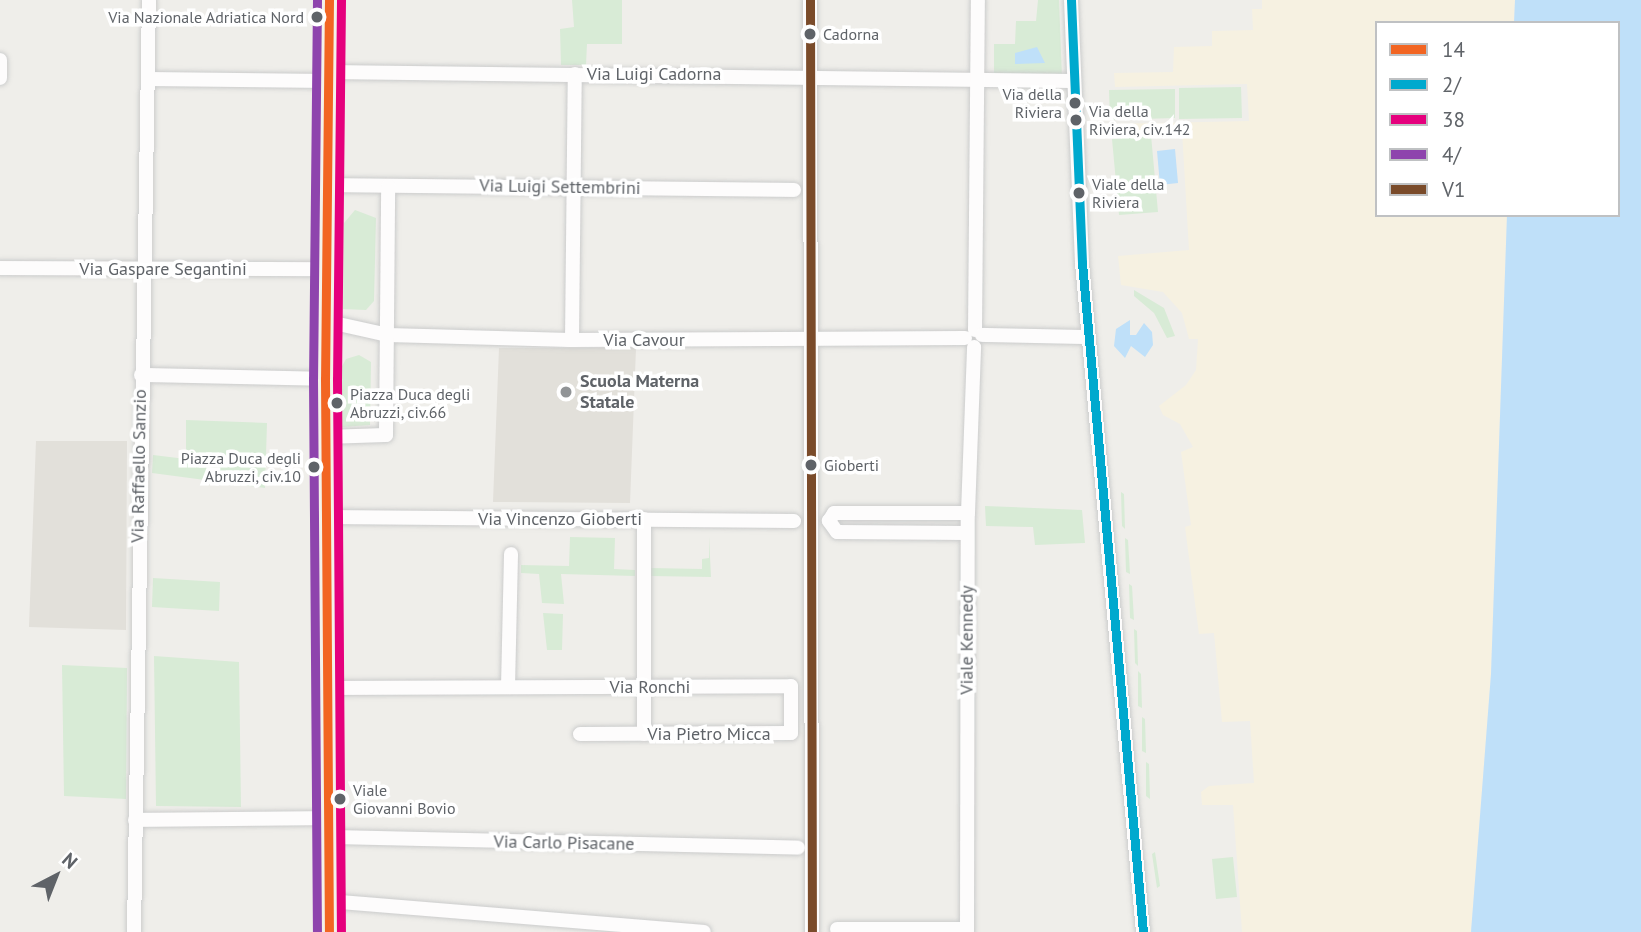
<!DOCTYPE html>
<style>
body{margin:0}
#map{position:relative;width:1641px;height:932px;overflow:hidden;background:#efeeea;font-family:"PT Sans",sans-serif}
div>[style]{position:absolute}
.education>*{inset:0;background:#e2e0da}
.green>*{inset:0;background:#d8ebd6}
.sand>*{inset:0;background:#f6f1e1}
.water>*{inset:0;background:#bfe0f9}
.roads{filter:drop-shadow(0 0 2px #cbcccc) drop-shadow(0 0 2px #cbcccc)}
.minor>*{height:14px;margin:-7px;padding:0 7px;transform-origin:7px;border-radius:7px;background:#fdfcfc}
.major>*{height:19px;margin:-9.5px;padding:0 9.5px;transform-origin:9.5px;border-radius:9.5px;background:#f4f2e9}
.bus-1>*{height:9px;margin:-4.5px;padding:0 4.5px;transform-origin:4.5px;border-radius:4.5px;background:#f26522}
.bus-2>*{height:9px;margin:-4.5px;padding:0 4.5px;transform-origin:4.5px;border-radius:4.5px;background:#00a9ce}
.bus-3>*{height:9px;margin:-4.5px;padding:0 4.5px;transform-origin:4.5px;border-radius:4.5px;background:#e5007d}
.bus-4>*{height:9px;margin:-4.5px;padding:0 4.5px;transform-origin:4.5px;border-radius:4.5px;background:#8e44ad}
.bus-5>*{height:9px;margin:-4.5px;padding:0 4.5px;transform-origin:4.5px;border-radius:4.5px;background:#7a4b2a}
.dots>*{width:19px;height:19px;translate:-50% -50%;box-sizing:border-box;border:4px solid #fff;border-radius:50%}
span{translate:-50% -50%;white-space:nowrap;text-align:center;line-height:1.15;-webkit-text-stroke:7px #fff;paint-order:stroke}
.bus-label{font-size:16px;color:#5f6368}
.right{translate:-100% -50%;text-align:right}
.left{translate:0 -50%;text-align:left}
.street-label{font-size:18px;color:#5f6368}
.poi-label{font-size:18px;color:#5f6368;font-weight:700}
.legend{position:absolute;left:1375px;top:21px;width:245px;height:196px;box-sizing:border-box;background:#fff;border:2px solid #bfc1c3;margin:0;padding:9px 12px;list-style:none;font-size:21px;color:#5f6368}
.legend li{display:flex;align-items:center;gap:14px;height:35px}
.legend b{width:35px;border:2px solid #bfc1c3}
.north{position:absolute;left:21px;top:841px;width:70px;height:70px;-webkit-text-stroke:5px #fff;paint-order:stroke;rotate:42deg;font-size:19px;font-weight:700;line-height:28px;text-align:center;color:#5f6368}
.north::after{content:'';display:block;margin:auto;width:24px;height:32px;background:#5f6368;clip-path:polygon(50% 0,100% 100%,50% 72%,0 100%)}
</style>
<div id="map">
<div class="education">
<i style="clip-path:polygon(499px 348px,636px 348px,630px 503px,493px 502px)"></i>
<i style="clip-path:polygon(36px 441px,127px 441px,126px 630px,29px 627px)"></i>
</div>
<div class="green">
<i style="clip-path:polygon(572px 0,622px 0,622px 44px,587px 44px,586px 65px,561px 65px,560px 29px,574px 27px)"></i>
<i style="clip-path:polygon(1038px 0,1059px 0,1062px 77px,994px 76px,994px 44px,1015px 44px,1016px 21px,1036px 21px)"></i>
<i style="clip-path:polygon(1241px 87px,1242px 118px,1179px 119px,1179px 88px)"></i>
<i style="clip-path:polygon(1175px 89px,1175px 118px,1110px 120px,1109px 90px)"></i>
<i style="clip-path:polygon(1151px 135px,1158px 212px,1119px 215px,1112px 139px)"></i>
<i style="clip-path:polygon(355px 210px,376px 218px,374px 301px,366px 310px,343px 309px,344px 223px)"></i>
<i style="clip-path:polygon(1134px 290px,1164px 308px,1175px 336px,1167px 338px,1154px 313px,1134px 296px)"></i>
<i style="clip-path:polygon(359px 355px,371px 362px,370px 425px,342px 427px,340px 370px,346px 359px)"></i>
<i style="clip-path:polygon(186px 420px,267px 423px,265px 488px,152px 473px,153px 455px,186px 459px)"></i>
<i style="clip-path:polygon(1121px 492px,1124px 494px,1125px 529px,1122px 526px)"></i>
<i style="clip-path:polygon(985px 506px,1082px 510px,1085px 543px,1035px 545px,1033px 527px,986px 526px)"></i>
<i style="clip-path:polygon(709px 536px,711px 577px,651px 576px,651px 568px,702px 569px,702px 559px,709px 558px)"></i>
<i style="clip-path:polygon(570px 537px,615px 538px,614px 569px,635px 570px,635px 576px,561px 574px,564px 604px,542px 603px,539px 574px,521px 573px,521px 565px,569px 566px)"></i>
<i style="clip-path:polygon(1125px 538px,1128px 540px,1130px 574px,1126px 572px)"></i>
<i style="clip-path:polygon(153px 578px,220px 582px,219px 611px,152px 607px)"></i>
<i style="clip-path:polygon(1129px 584px,1132px 586px,1134px 620px,1130px 618px)"></i>
<i style="clip-path:polygon(543px 613px,563px 614px,562px 650px,547px 650px)"></i>
<i style="clip-path:polygon(1134px 629px,1137px 631px,1138px 666px,1135px 663px)"></i>
<i style="clip-path:polygon(154px 656px,239px 662px,241px 807px,156px 806px)"></i>
<i style="clip-path:polygon(62px 665px,127px 668px,126px 799px,64px 796px)"></i>
<i style="clip-path:polygon(1138px 671px,1141px 674px,1142px 708px,1138px 706px)"></i>
<i style="clip-path:polygon(1142px 717px,1145px 719px,1146px 753px,1142px 751px)"></i>
<i style="clip-path:polygon(1146px 762px,1149px 764px,1150px 799px,1146px 796px)"></i>
<i style="clip-path:polygon(1155px 852px,1160px 886px,1157px 888px,1152px 854px)"></i>
<i style="clip-path:polygon(1233px 857px,1237px 897px,1216px 899px,1212px 859px)"></i>
</div>
<div class="sand">
<i style="clip-path:polygon(1262px 0,1515px 0,1514px 23px,1377px 23px,1377px 215px,1507px 215px,1491px 674px,1471px 932px,1242px 932px,1233px 805px,1202px 805px,1201px 792px,1209px 786px,1254px 783px,1250px 721px,1222px 722px,1214px 633px,1199px 634px,1185px 527px,1191px 525px,1181px 452px,1193px 447px,1180px 424px,1163px 415px,1159px 406px,1186px 385px,1196px 370px,1198px 339px,1189px 339px,1182px 313px,1163px 292px,1121px 285px,1118px 256px,1189px 250px,1182px 131px,1110px 135px,1110px 124px,1249px 121px,1247px 84px,1115px 87px,1114px 73px,1173px 72px,1174px 47px,1212px 46px,1212px 31px,1253px 30px,1252px 9px,1262px 9px)"></i>
</div>
<div class="water">
<i style="clip-path:polygon(1515px 0,1641px 0,1641px 932px,1471px 932px,1491px 674px,1507px 215px,1618px 215px,1618px 23px,1514px 23px)"></i>
<i style="clip-path:polygon(1037px 47px,1045px 63px,1015px 64px,1015px 53px)"></i>
<i style="clip-path:polygon(1175px 149px,1178px 183px,1160px 185px,1157px 151px)"></i>
<i style="clip-path:polygon(1130px 320px,1130px 335px,1136px 335px,1144px 323px,1152px 332px,1153px 345px,1145px 357px,1131px 346px,1125px 358px,1114px 346px,1116px 329px)"></i>
</div>
<div class="roads">
<div class="minor">
<i style="left:810px;top:0;width:932px;rotate:89.88deg"></i>
<i style="left:1071px;top:0;width:263px;rotate:87.6deg"></i>
<i style="left:1082px;top:263px;width:672px;rotate:84.79deg"></i>
<i style="left:0;top:60px;width:18px;rotate:90deg"></i>
<i style="left:328px;top:72px;width:744px;rotate:0.69deg"></i>
<i style="left:148px;top:79px;width:180px;rotate:0.6deg"></i>
<i style="left:327px;top:185px;width:467px;rotate:0.6deg"></i>
<i style="left:0;top:268px;width:325px;rotate:0.2deg"></i>
<i style="left:325px;top:321px;width:65px;rotate:12.5deg"></i>
<i style="left:388px;top:335px;width:182px;rotate:1.6deg"></i>
<i style="left:570px;top:340px;width:395px;rotate:-0.3deg"></i>
<i style="left:975px;top:330px;width:330px;rotate:-89.5deg"></i>
<i style="left:982px;top:335px;width:106px;rotate:1.1deg"></i>
<i style="left:572px;top:340px;width:266px;rotate:-89.4deg"></i>
<i style="left:141px;top:375px;width:184px;rotate:1.2deg"></i>
<i style="left:325px;top:437px;width:61px;rotate:-1.9deg"></i>
<i style="left:386px;top:435px;width:249px;rotate:-89.5deg"></i>
<i style="left:327px;top:517px;width:467px;rotate:0.5deg"></i>
<i style="left:967px;top:533px;width:130px;rotate:-179.6deg"></i>
<i style="left:837px;top:532px;width:14px;rotate:-126deg"></i>
<i style="left:829px;top:521px;width:9px;rotate:-58deg"></i>
<i style="left:834px;top:513px;width:134px"></i>
<i style="left:508px;top:687px;width:133px;rotate:-88.7deg"></i>
<i style="left:330px;top:688px;width:461px;rotate:-0.2deg"></i>
<i style="left:791px;top:686px;width:47px;rotate:90deg"></i>
<i style="left:791px;top:733px;width:211px;rotate:179.7deg"></i>
<i style="left:644px;top:734px;width:215px;rotate:-90deg"></i>
<i style="left:135px;top:820px;width:195px;rotate:-0.6deg"></i>
<i style="left:330px;top:837px;width:468px;rotate:1.3deg"></i>
<i style="left:329px;top:901px;width:376px;rotate:4.7deg"></i>
<i style="left:837px;top:929px;width:130px"></i>
<i style="left:134px;top:932px;width:932px;rotate:-89.08deg"></i>
<i style="left:967px;top:932px;width:419px;rotate:-89.9deg"></i>
<i style="left:968px;top:513px;width:166px;rotate:-87.9deg"></i>
</div>
<div class="major">
<i style="left:329px;top:932px;width:553px;rotate:-90.41deg"></i>
<i style="left:325px;top:379px;width:379px;rotate:-89.4deg"></i>
</div>
</div>
<div class="bus-1">
<i style="left:329px;top:0;width:379px;rotate:90.6deg"></i>
<i style="left:325px;top:379px;width:553px;rotate:89.59deg"></i>
</div>
<div class="bus-2">
<i style="left:1071px;top:0;width:263px;rotate:87.6deg"></i>
<i style="left:1082px;top:263px;width:672px;rotate:84.79deg"></i>
</div>
<div class="bus-3">
<i style="left:341px;top:0;width:379px;rotate:90.6deg"></i>
<i style="left:337px;top:379px;width:553px;rotate:89.59deg"></i>
</div>
<div class="bus-4">
<i style="left:317px;top:0;width:379px;rotate:90.6deg"></i>
<i style="left:313px;top:379px;width:553px;rotate:89.59deg"></i>
</div>
<div class="bus-5">
<i style="left:810px;top:0;width:932px;rotate:89.88deg"></i>
</div>
<div class="dots">
<i style="left:317px;top:17px;background:#5f6368"></i>
<i style="left:810px;top:34px;background:#5f6368"></i>
<i style="left:1075px;top:103px;background:#5f6368"></i>
<i style="left:1076px;top:120px;background:#5f6368"></i>
<i style="left:1079px;top:193px;background:#5f6368"></i>
<i style="left:566px;top:392px;background:#919496"></i>
<i style="left:337px;top:403px;background:#5f6368"></i>
<i style="left:811px;top:465px;background:#5f6368"></i>
<i style="left:314px;top:467px;background:#5f6368"></i>
<i style="left:340px;top:799px;background:#5f6368"></i>
</div>
<div class="bus-label">
<span class="right" style="left:304px;top:17px">Via Nazionale Adriatica Nord</span>
<span class="left" style="left:823px;top:34px">Cadorna</span>
<span class="right" style="left:1062px;top:103px">Via della<br>Riviera</span>
<span class="left" style="left:1089px;top:120px">Via della<br>Riviera, civ.142</span>
<span class="left" style="left:1092px;top:193px">Viale della<br>Riviera</span>
<span class="left" style="left:350px;top:403px">Piazza Duca degli<br>Abruzzi, civ.66</span>
<span class="right" style="left:301px;top:467px">Piazza Duca degli<br>Abruzzi, civ.10</span>
<span class="left" style="left:824px;top:465px">Gioberti</span>
<span class="left" style="left:353px;top:799px">Viale<br>Giovanni Bovio</span>
</div>
<div class="street-label">
<span style="left:654px;top:74px">Via Luigi Cadorna</span>
<span style="left:560px;top:187px;rotate:1deg">Via Luigi Settembrini</span>
<span style="left:163px;top:269px">Via Gaspare Segantini</span>
<span style="left:644px;top:340px">Via Cavour</span>
<span style="left:139px;top:466px;rotate:-89deg">Via Raffaello Sanzio</span>
<span style="left:560px;top:519px">Via Vincenzo Gioberti</span>
<span style="left:967px;top:640px;rotate:-90deg">Viale Kennedy</span>
<span style="left:650px;top:687px">Via Ronchi</span>
<span style="left:709px;top:734px">Via Pietro Micca</span>
<span style="left:564px;top:843px;rotate:1deg">Via Carlo Pisacane</span>
</div>
<div class="poi-label">
<span class="left" style="left:580px;top:392px">Scuola Materna<br>Statale</span>
</div>
<ul class="legend">
<li><b style="height:9px;background:#f26522"></b>14</li>
<li><b style="height:9px;background:#00a9ce"></b>2/</li>
<li><b style="height:9px;background:#e5007d"></b>38</li>
<li><b style="height:9px;background:#8e44ad"></b>4/</li>
<li><b style="height:9px;background:#7a4b2a"></b>V1</li>
</ul>
<div class="north">N</div>
</div>
